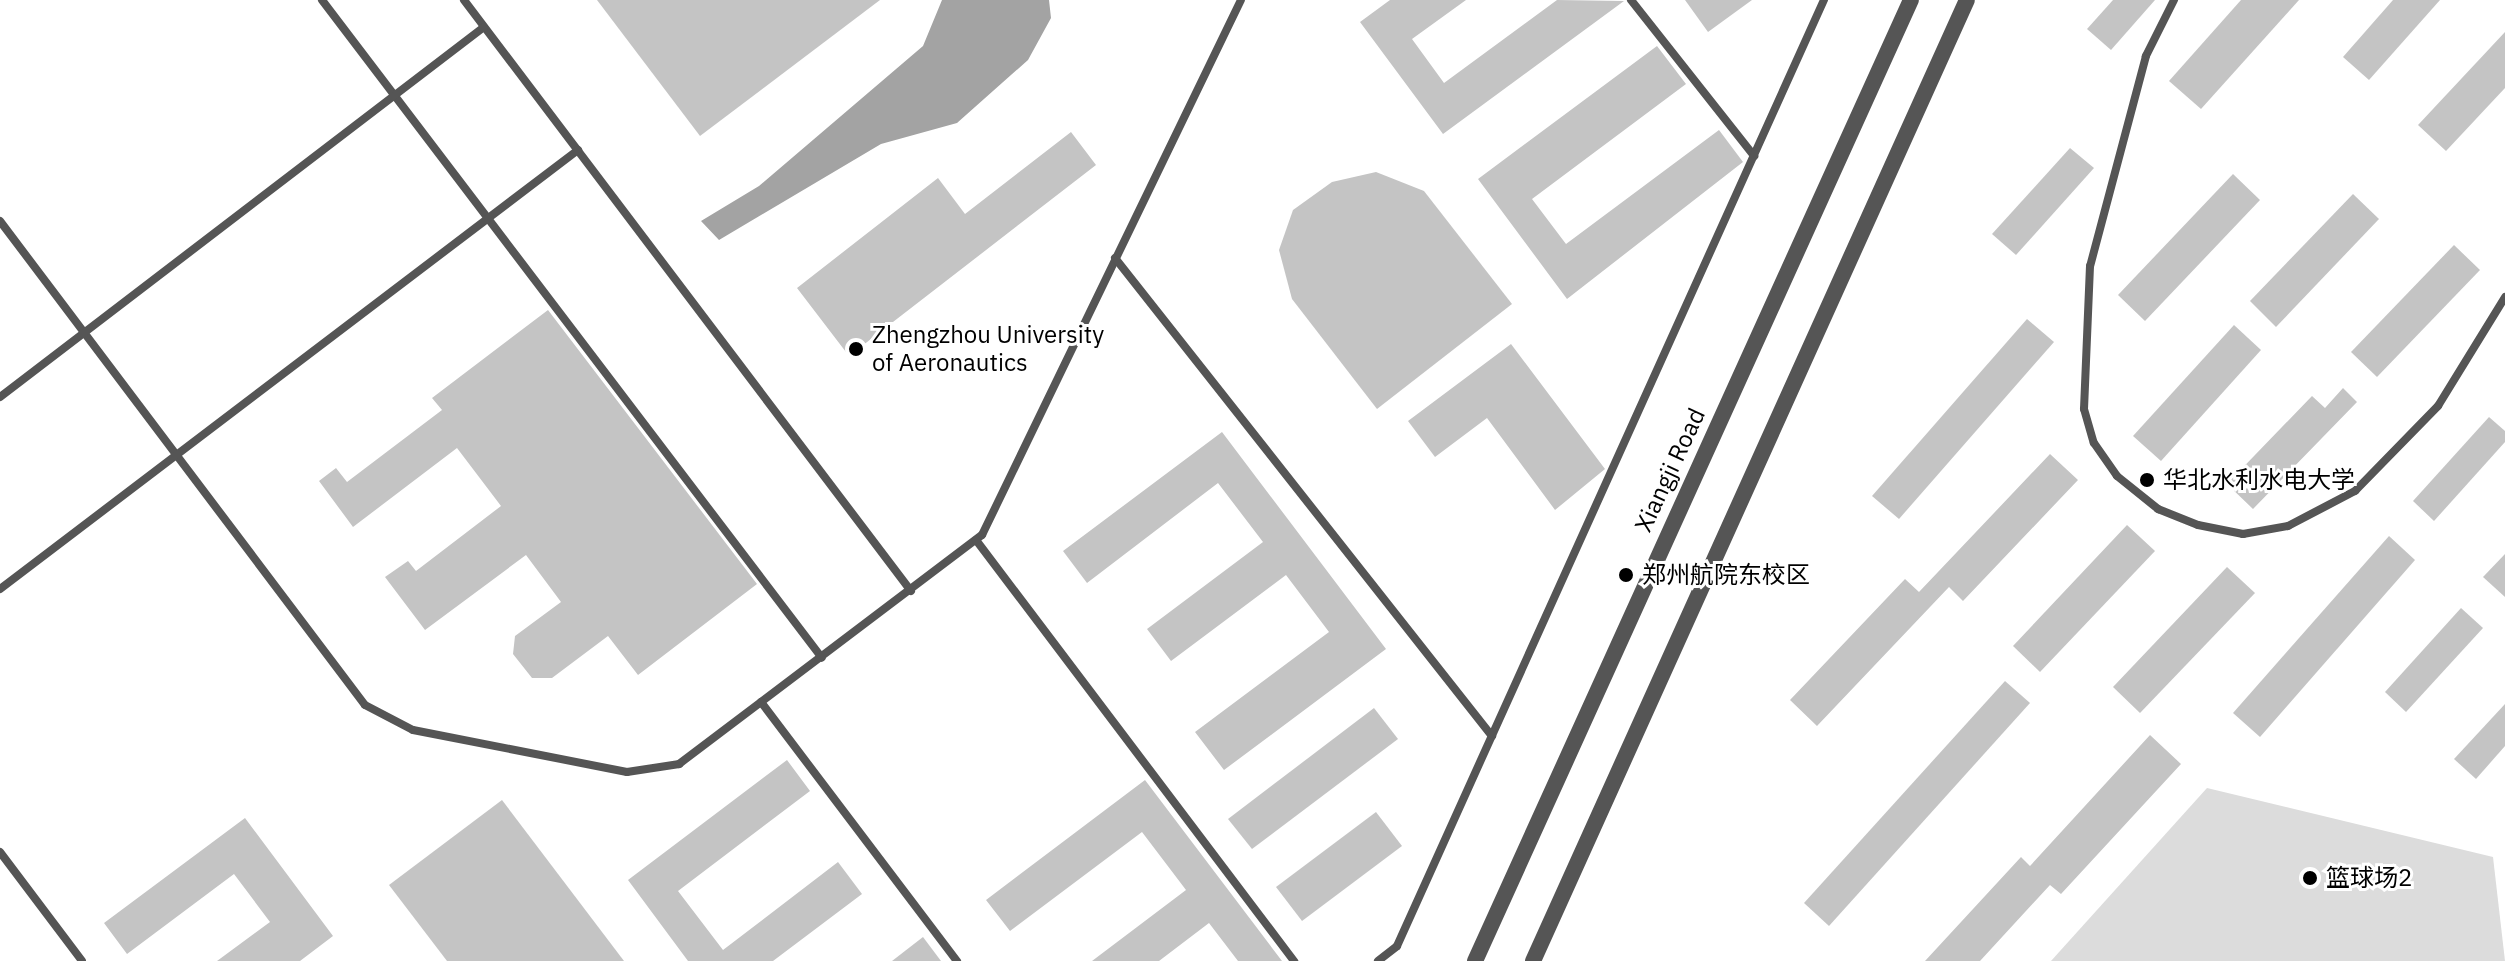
<!DOCTYPE html>
<meta charset="utf-8">
<style>
body{margin:0}
#map{position:relative;width:2505px;height:961px;overflow:hidden;background:#fff;font-family:"IBM Plex Sans","Noto Sans SC",sans-serif}
div>[style]{position:absolute}
.green>*{inset:0;background:#dcdcdc}
.water>*{inset:0;background:#a3a3a3}
.building>*{inset:0;background:#c4c4c4}
.lane>*{height:8px;margin:-4px;padding:0 4px;transform-origin:4px;border-radius:4px;background:#555}
.street>*{height:16px;margin:-8px;padding:0 8px;transform-origin:8px;border-radius:8px;background:#555}
.dots>*{width:22px;height:22px;translate:-50% -50%;box-sizing:border-box;border:4px solid #fff;border-radius:50%}
span{translate:-50% -50%;white-space:nowrap;text-align:center;line-height:1.15;-webkit-text-stroke:6px #fff;paint-order:stroke}
.poi-label{font-size:24px;color:#000}
.left{translate:0 -50%;text-align:left}
.street-label{font-size:24px;color:#000}
</style>
<div id="map">
<div class="green">
<i style="clip-path:polygon(2207px 788px,2493px 857px,2505px 961px,2051px 961px)"></i>
</div>
<div class="water">
<i style="clip-path:polygon(942px 0,1049px 0,1051px 18px,1028px 60px,957px 123px,881px 144px,719px 240px,701px 221px,759px 186px,923px 46px)"></i>
</div>
<div class="building">
<i style="clip-path:polygon(597px 0,880px 0,700px 136px)"></i>
<i style="clip-path:polygon(1390px 0,1466px 0,1412px 39px,1444px 83px,1557px 0,1624px 1px,1443px 134px,1360px 22px)"></i>
<i style="clip-path:polygon(1685px 0,1752px 0,1708px 32px)"></i>
<i style="clip-path:polygon(2113px 0,2155px 0,2111px 50px,2087px 29px)"></i>
<i style="clip-path:polygon(2241px 0,2299px 0,2201px 109px,2169px 81px)"></i>
<i style="clip-path:polygon(2393px 0,2440px 0,2369px 80px,2343px 57px)"></i>
<i style="clip-path:polygon(2505px 32px,2505px 88px,2446px 151px,2418px 125px)"></i>
<i style="clip-path:polygon(1657px 46px,1686px 84px,1532px 199px,1566px 244px,1719px 130px,1743px 162px,1567px 299px,1478px 179px)"></i>
<i style="clip-path:polygon(1071px 132px,1096px 165px,849px 356px,797px 288px,938px 178px,965px 214px)"></i>
<i style="clip-path:polygon(2070px 148px,2094px 168px,2016px 255px,1992px 234px)"></i>
<i style="clip-path:polygon(1376px 172px,1424px 191px,1512px 304px,1377px 409px,1292px 299px,1279px 250px,1293px 210px,1332px 182px)"></i>
<i style="clip-path:polygon(2233px 174px,2260px 200px,2145px 321px,2118px 295px)"></i>
<i style="clip-path:polygon(2353px 194px,2379px 219px,2276px 327px,2250px 301px)"></i>
<i style="clip-path:polygon(2454px 245px,2480px 270px,2377px 377px,2351px 352px)"></i>
<i style="clip-path:polygon(548px 310px,757px 584px,638px 675px,608px 636px,552px 678px,532px 678px,513px 654px,515px 636px,561px 602px,526px 555px,425px 630px,385px 577px,408px 561px,416px 571px,501px 506px,457px 448px,353px 527px,319px 481px,336px 468px,347px 482px,442px 410px,432px 398px)"></i>
<i style="clip-path:polygon(2027px 319px,2054px 342px,1899px 519px,1872px 496px)"></i>
<i style="clip-path:polygon(2234px 325px,2261px 350px,2161px 461px,2133px 436px)"></i>
<i style="clip-path:polygon(1511px 344px,1605px 469px,1555px 510px,1487px 418px,1435px 457px,1408px 421px)"></i>
<i style="clip-path:polygon(2343px 388px,2357px 402px,2253px 509px,2227px 484px,2312px 396px,2325px 408px)"></i>
<i style="clip-path:polygon(2489px 417px,2505px 431px,2505px 442px,2434px 521px,2413px 501px)"></i>
<i style="clip-path:polygon(1222px 432px,1386px 649px,1224px 770px,1195px 732px,1329px 632px,1286px 575px,1171px 661px,1147px 629px,1263px 542px,1218px 483px,1087px 583px,1063px 551px)"></i>
<i style="clip-path:polygon(2050px 454px,2078px 480px,1963px 601px,1949px 587px,1817px 726px,1790px 700px,1905px 579px,1919px 592px)"></i>
<i style="clip-path:polygon(2127px 525px,2155px 551px,2040px 672px,2013px 646px)"></i>
<i style="clip-path:polygon(2389px 536px,2415px 560px,2260px 737px,2233px 713px)"></i>
<i style="clip-path:polygon(2505px 554px,2505px 597px,2483px 577px)"></i>
<i style="clip-path:polygon(2227px 567px,2255px 593px,2140px 713px,2113px 687px)"></i>
<i style="clip-path:polygon(2461px 608px,2483px 628px,2406px 712px,2385px 692px)"></i>
<i style="clip-path:polygon(2005px 681px,2030px 703px,1829px 926px,1804px 903px)"></i>
<i style="clip-path:polygon(2505px 704px,2505px 746px,2476px 779px,2454px 759px)"></i>
<i style="clip-path:polygon(1374px 708px,1398px 739px,1252px 849px,1228px 819px)"></i>
<i style="clip-path:polygon(2150px 735px,2181px 764px,2061px 894px,2050px 885px,1980px 961px,1925px 961px,2021px 857px,2030px 866px)"></i>
<i style="clip-path:polygon(787px 760px,810px 791px,678px 891px,723px 950px,838px 862px,862px 894px,773px 961px,688px 961px,628px 880px)"></i>
<i style="clip-path:polygon(1145px 780px,1282px 961px,1238px 961px,1209px 923px,1159px 961px,1092px 961px,1186px 890px,1142px 832px,1010px 931px,986px 900px)"></i>
<i style="clip-path:polygon(502px 800px,624px 961px,447px 961px,389px 885px)"></i>
<i style="clip-path:polygon(1376px 812px,1402px 846px,1302px 921px,1276px 887px)"></i>
<i style="clip-path:polygon(245px 818px,333px 936px,300px 961px,217px 961px,270px 922px,234px 874px,127px 954px,104px 923px)"></i>
<i style="clip-path:polygon(923px 937px,941px 961px,892px 961px)"></i>
</div>
<div class="lane">
<i style="left:322px;top:0;width:826px;rotate:52.77deg"></i>
<i style="left:464px;top:0;width:741px;rotate:52.9deg"></i>
<i style="left:1631px;top:0;width:199px;rotate:51.7deg"></i>
<i style="left:2174px;top:0;width:63px;rotate:116.6deg"></i>
<i style="left:2146px;top:56px;width:217px;rotate:104.9deg"></i>
<i style="left:2090px;top:266px;width:143px;rotate:92.4deg"></i>
<i style="left:2084px;top:409px;width:35px;rotate:74deg"></i>
<i style="left:2094px;top:443px;width:40px;rotate:55.1deg"></i>
<i style="left:2117px;top:476px;width:53px;rotate:38.8deg"></i>
<i style="left:2158px;top:509px;width:43px;rotate:21.8deg"></i>
<i style="left:2198px;top:525px;width:46px;rotate:11.3deg"></i>
<i style="left:2243px;top:534px;width:46px;rotate:-10.1deg"></i>
<i style="left:2288px;top:526px;width:76px;rotate:-27.6deg"></i>
<i style="left:2355px;top:491px;width:119px;rotate:-45.7deg"></i>
<i style="left:2438px;top:406px;width:128px;rotate:-58.4deg"></i>
<i style="left:0;top:221px;width:606px;rotate:52.98deg"></i>
<i style="left:365px;top:705px;width:54px;rotate:27.5deg"></i>
<i style="left:413px;top:730px;width:218px;rotate:11.1deg"></i>
<i style="left:627px;top:772px;width:53px;rotate:-8.7deg"></i>
<i style="left:679px;top:764px;width:380px;rotate:-37.1deg"></i>
<i style="left:982px;top:535px;width:594px;rotate:-64.17deg"></i>
<i style="left:1115px;top:258px;width:609px;rotate:51.74deg"></i>
<i style="left:0;top:397px;width:609px;rotate:-37.4deg"></i>
<i style="left:976px;top:540px;width:528px;rotate:52.93deg"></i>
<i style="left:0;top:589px;width:726px;rotate:-37.22deg"></i>
<i style="left:761px;top:702px;width:325px;rotate:52.9deg"></i>
<i style="left:0;top:852px;width:136px;rotate:53deg"></i>
<i style="left:1378px;top:961px;width:24px;rotate:-38deg"></i>
<i style="left:1397px;top:946px;width:1038px;rotate:-65.71deg"></i>
</div>
<div class="street">
<i style="left:1475px;top:961px;width:1055px;rotate:-65.6deg"></i>
<i style="left:1533px;top:961px;width:1054px;rotate:-65.7deg"></i>
</div>
<div class="dots">
<i style="left:856px;top:349px;background:#000"></i>
<i style="left:2147px;top:480px;background:#000"></i>
<i style="left:1626px;top:575px;background:#000"></i>
<i style="left:2310px;top:878px;background:#000"></i>
</div>
<div class="poi-label">
<span class="left" style="left:872px;top:349px">Zhengzhou University<br>of Aeronautics</span>
<span class="left" style="left:2163px;top:480px">华北水利水电大学</span>
<span class="left" style="left:1642px;top:575px">郑州航院东校区</span>
<span class="left" style="left:2326px;top:878px">篮球场2</span>
</div>
<div class="street-label">
<span style="left:1670px;top:470px;rotate:-65deg">Xiangji Road</span>
</div>
</div>
